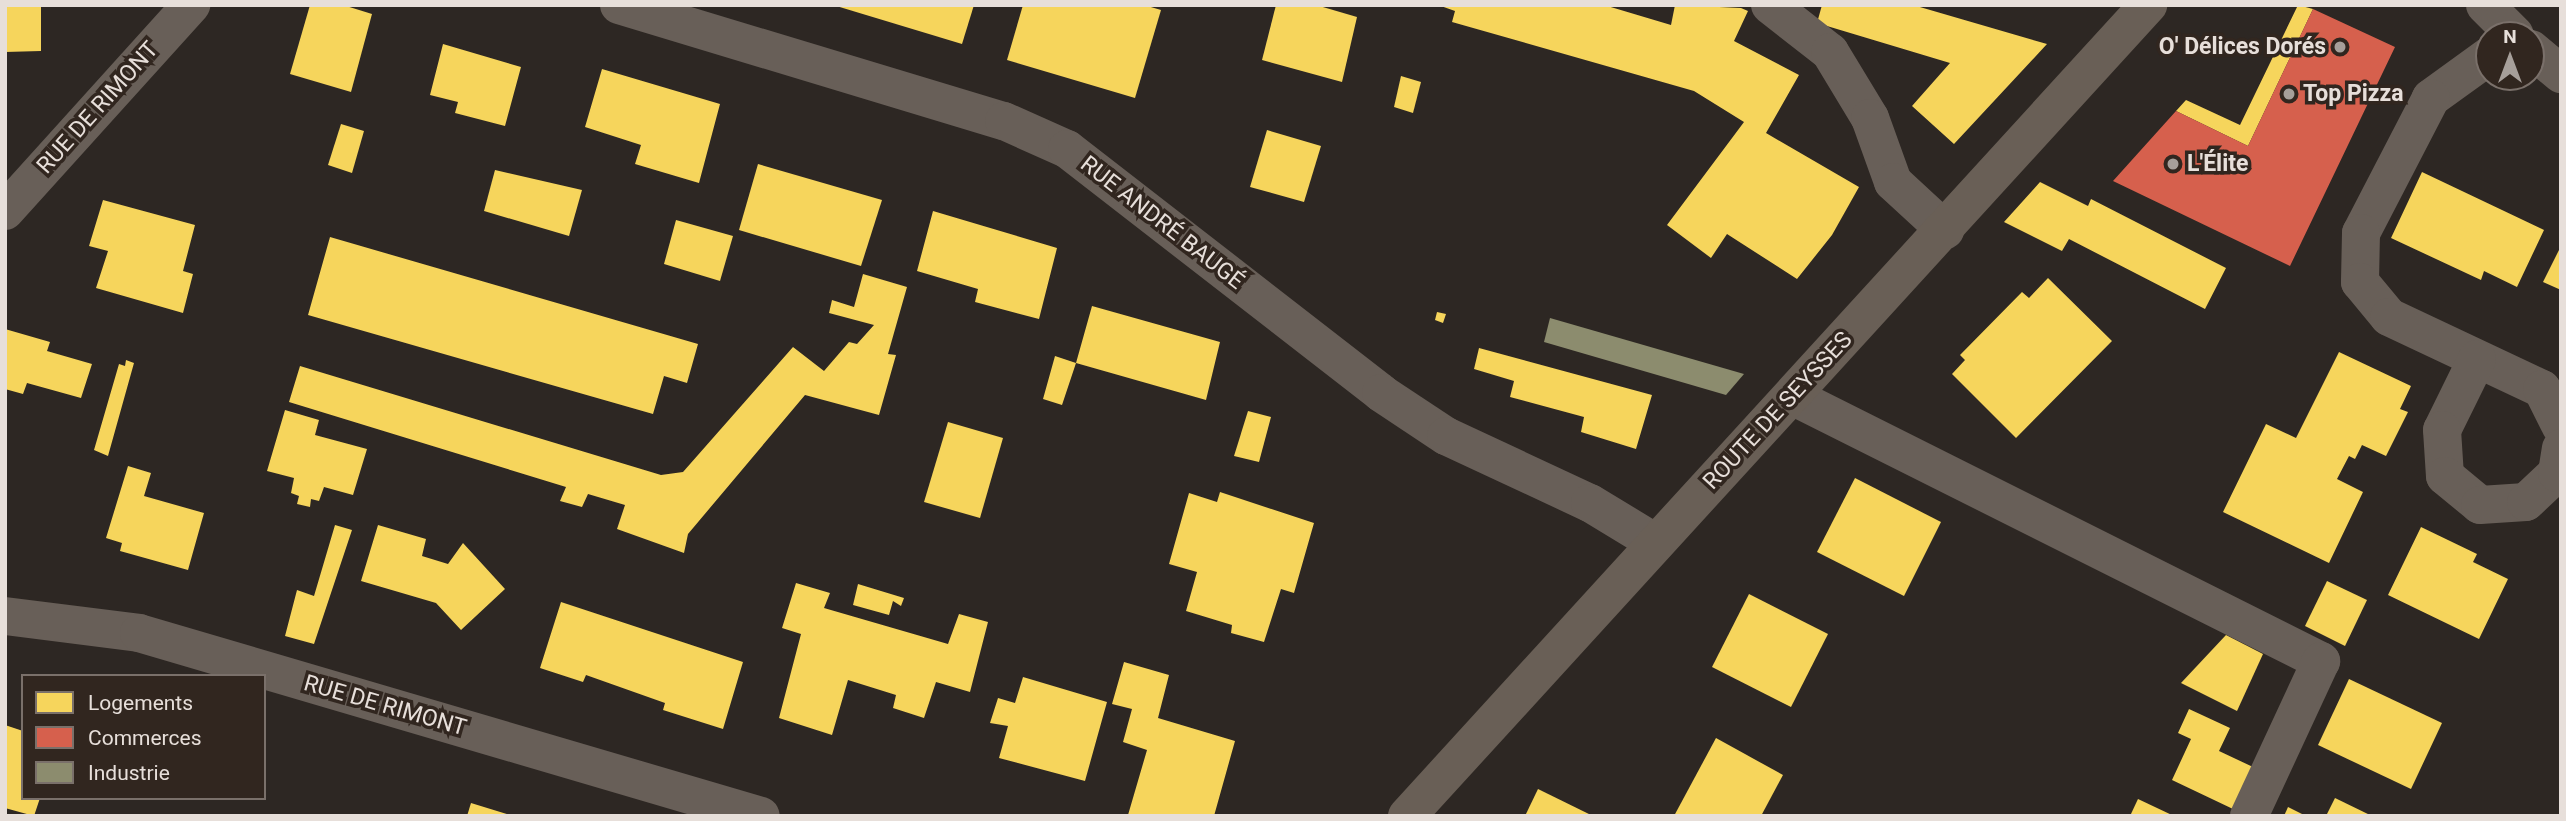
<!DOCTYPE html>
<meta charset="utf-8">
<style>
body{margin:0}
#map{position:relative;width:2566px;height:821px;overflow:hidden;background:#2d2723;font-family:Roboto,sans-serif}
div>[style]{position:absolute}
.homes>*{inset:0;background:#f6d55c}
.shops>*{inset:0;background:#d6604d}
.industry>*{inset:0;background:#8c8c6e}
.minor>*{height:38px;margin:-19px;padding:0 19px;transform-origin:19px;border-radius:19px;background:#685f58}
.major>*{height:38px;margin:-19px;padding:0 19px;transform-origin:19px;border-radius:19px;background:#695f56}
.dots>*{width:19px;height:19px;translate:-50% -50%;box-sizing:border-box;border:4px solid #31261f;border-radius:50%}
span{translate:-50% -50%;white-space:nowrap;text-align:center;line-height:1.15;-webkit-text-stroke:7px #31261f;paint-order:stroke}
.poi-label{font-size:23px;color:#e7dfda;font-weight:700}
.right{translate:-100% -50%;text-align:right}
.left{translate:0 -50%;text-align:left}
.street-label{font-size:23px;color:#e7dfda}
.frame{position:absolute;inset:0;border:7px solid #e7dfda;pointer-events:none}
.legend{position:absolute;left:21px;top:674px;width:245px;height:126px;box-sizing:border-box;background:#31261f;border:2px solid #7a706a;margin:0;padding:9px 12px;list-style:none;font-size:21px;color:#e7dfda}
.legend li{display:flex;align-items:center;gap:14px;height:35px}
.legend b{width:35px;border:2px solid #7a706a}
.north{position:absolute;left:2475px;top:21px;width:70px;height:70px;box-sizing:border-box;background:#31261f;border:2px solid #7a706a;border-radius:50%;rotate:0deg;font-size:19px;font-weight:700;line-height:28px;text-align:center;color:#e7dfda}
.north::after{content:'';display:block;margin:auto;width:24px;height:32px;background:#a69f9a;clip-path:polygon(50% 0,100% 100%,50% 72%,0 100%)}
</style>
<div id="map">
<div class="homes">
<i style="clip-path:polygon(5px 5px,41px 5px,41px 51px,5px 52px)"></i>
<i style="clip-path:polygon(310px 5px,343px 5px,372px 14px,351px 92px,290px 74px)"></i>
<i style="clip-path:polygon(833px 5px,974px 5px,962px 44px)"></i>
<i style="clip-path:polygon(1023px 5px,1144px 5px,1161px 10px,1135px 98px,1007px 60px)"></i>
<i style="clip-path:polygon(1276px 5px,1316px 5px,1357px 17px,1342px 82px,1262px 60px)"></i>
<i style="clip-path:polygon(1438px 5px,1604px 5px,1671px 25px,1675px 5px,1741px 8px,1748px 11px,1734px 41px,1799px 75px,1766px 133px,1859px 187px,1832px 235px,1797px 279px,1727px 234px,1711px 258px,1667px 225px,1744px 122px,1694px 91px,1452px 22px,1455px 11px)"></i>
<i style="clip-path:polygon(1822px 5px,1913px 5px,2047px 44px,1954px 144px,1912px 106px,1950px 63px,1817px 23px)"></i>
<i style="clip-path:polygon(2298px 5px,2313px 9px,2248px 146px,2176px 111px,2186px 100px,2240px 125px)"></i>
<i style="clip-path:polygon(443px 44px,521px 67px,505px 126px,455px 113px,458px 102px,430px 95px)"></i>
<i style="clip-path:polygon(602px 69px,720px 104px,699px 183px,635px 164px,641px 145px,585px 127px)"></i>
<i style="clip-path:polygon(1401px 76px,1421px 82px,1413px 113px,1394px 107px)"></i>
<i style="clip-path:polygon(341px 124px,364px 131px,352px 173px,328px 165px)"></i>
<i style="clip-path:polygon(1267px 130px,1321px 146px,1304px 202px,1250px 187px)"></i>
<i style="clip-path:polygon(758px 164px,882px 200px,861px 266px,739px 230px)"></i>
<i style="clip-path:polygon(495px 170px,582px 190px,569px 236px,484px 211px)"></i>
<i style="clip-path:polygon(2422px 172px,2544px 230px,2517px 287px,2484px 271px,2481px 280px,2391px 238px)"></i>
<i style="clip-path:polygon(2040px 182px,2088px 206px,2091px 199px,2226px 268px,2205px 309px,2069px 239px,2062px 251px,2004px 222px)"></i>
<i style="clip-path:polygon(103px 200px,195px 225px,183px 271px,193px 274px,183px 313px,96px 288px,108px 251px,89px 246px)"></i>
<i style="clip-path:polygon(933px 211px,1057px 248px,1039px 319px,975px 302px,978px 289px,917px 271px)"></i>
<i style="clip-path:polygon(676px 220px,733px 236px,720px 281px,664px 264px)"></i>
<i style="clip-path:polygon(330px 237px,698px 344px,687px 383px,664px 376px,653px 414px,308px 315px)"></i>
<i style="clip-path:polygon(2561px 246px,2561px 290px,2543px 282px)"></i>
<i style="clip-path:polygon(863px 274px,907px 287px,888px 354px,896px 355px,879px 415px,805px 395px,688px 534px,684px 553px,617px 529px,625px 505px,588px 494px,582px 507px,560px 501px,566px 487px,289px 402px,300px 366px,661px 475px,683px 472px,793px 347px,824px 371px,849px 342px,857px 344px,874px 325px,829px 313px,832px 300px,854px 307px)"></i>
<i style="clip-path:polygon(2048px 278px,2112px 341px,2016px 438px,1952px 374px,1965px 360px,1960px 355px,2022px 292px,2029px 298px)"></i>
<i style="clip-path:polygon(1092px 306px,1220px 342px,1206px 400px,1076px 363px,1062px 405px,1043px 399px,1055px 356px,1076px 363px)"></i>
<i style="clip-path:polygon(1437px 312px,1446px 314px,1443px 323px,1435px 320px)"></i>
<i style="clip-path:polygon(5px 329px,50px 342px,47px 351px,92px 364px,81px 398px,27px 383px,23px 394px,5px 389px)"></i>
<i style="clip-path:polygon(1479px 348px,1652px 395px,1636px 449px,1581px 432px,1584px 417px,1510px 397px,1514px 381px,1474px 369px)"></i>
<i style="clip-path:polygon(2339px 352px,2411px 386px,2400px 409px,2408px 412px,2386px 456px,2362px 445px,2355px 459px,2349px 456px,2337px 479px,2363px 492px,2329px 563px,2223px 512px,2266px 424px,2296px 438px)"></i>
<i style="clip-path:polygon(126px 360px,134px 363px,108px 456px,94px 450px,119px 364px,125px 366px)"></i>
<i style="clip-path:polygon(285px 410px,319px 420px,315px 435px,367px 449px,353px 495px,324px 487px,319px 501px,311px 499px,310px 507px,297px 504px,299px 496px,291px 493px,294px 478px,267px 471px)"></i>
<i style="clip-path:polygon(1248px 411px,1271px 417px,1259px 462px,1234px 456px)"></i>
<i style="clip-path:polygon(948px 422px,1003px 438px,980px 518px,924px 502px)"></i>
<i style="clip-path:polygon(128px 466px,151px 473px,144px 496px,204px 513px,188px 570px,120px 551px,122px 543px,106px 538px)"></i>
<i style="clip-path:polygon(1855px 478px,1941px 522px,1904px 596px,1817px 552px)"></i>
<i style="clip-path:polygon(1220px 492px,1314px 523px,1294px 593px,1281px 589px,1264px 642px,1231px 633px,1232px 625px,1186px 611px,1197px 572px,1169px 564px,1189px 493px,1217px 502px)"></i>
<i style="clip-path:polygon(335px 525px,352px 530px,314px 644px,285px 636px,297px 590px,314px 596px)"></i>
<i style="clip-path:polygon(378px 525px,426px 539px,422px 556px,448px 564px,463px 543px,505px 589px,461px 630px,436px 603px,361px 581px)"></i>
<i style="clip-path:polygon(2421px 527px,2477px 554px,2473px 562px,2508px 579px,2479px 639px,2388px 595px)"></i>
<i style="clip-path:polygon(2327px 581px,2367px 600px,2345px 646px,2305px 626px)"></i>
<i style="clip-path:polygon(796px 583px,830px 593px,824px 608px,948px 644px,959px 614px,988px 622px,970px 692px,936px 682px,924px 718px,893px 708px,896px 695px,848px 680px,832px 735px,779px 718px,801px 634px,782px 628px)"></i>
<i style="clip-path:polygon(858px 584px,904px 598px,901px 606px,893px 601px,889px 615px,853px 605px)"></i>
<i style="clip-path:polygon(1749px 594px,1828px 634px,1791px 707px,1712px 667px)"></i>
<i style="clip-path:polygon(561px 602px,743px 662px,723px 729px,663px 710px,665px 703px,586px 675px,583px 682px,540px 668px)"></i>
<i style="clip-path:polygon(2226px 635px,2263px 654px,2237px 711px,2181px 683px)"></i>
<i style="clip-path:polygon(1124px 662px,1169px 675px,1158px 718px,1235px 741px,1214px 816px,1128px 815px,1147px 750px,1123px 742px,1132px 709px,1112px 704px)"></i>
<i style="clip-path:polygon(1023px 677px,1107px 702px,1085px 781px,999px 758px,1008px 726px,990px 723px,998px 698px,1015px 703px)"></i>
<i style="clip-path:polygon(2349px 679px,2442px 723px,2411px 789px,2318px 745px)"></i>
<i style="clip-path:polygon(2189px 709px,2230px 728px,2219px 751px,2253px 767px,2233px 809px,2172px 780px,2191px 739px,2178px 733px)"></i>
<i style="clip-path:polygon(5px 725px,23px 731px,23px 798px,40px 798px,34px 816px,5px 808px)"></i>
<i style="clip-path:polygon(1716px 738px,1783px 775px,1761px 816px,1674px 816px)"></i>
<i style="clip-path:polygon(1538px 789px,1593px 816px,1525px 816px)"></i>
<i style="clip-path:polygon(2335px 798px,2372px 816px,2326px 816px)"></i>
<i style="clip-path:polygon(2138px 799px,2174px 816px,2130px 816px)"></i>
<i style="clip-path:polygon(471px 803px,510px 815px,510px 816px,467px 816px)"></i>
<i style="clip-path:polygon(2288px 807px,2306px 816px,2284px 816px)"></i>
</div>
<div class="shops">
<i style="clip-path:polygon(2313px 9px,2395px 47px,2290px 266px,2113px 181px,2176px 111px,2248px 146px)"></i>
</div>
<div class="industry">
<i style="clip-path:polygon(1550px 318px,1744px 374px,1726px 395px,1544px 342px)"></i>
</div>
<div class="minor">
<i style="left:619px;top:5px;width:402px;rotate:16.8deg"></i>
<i style="left:1004px;top:121px;width:69px;rotate:24deg"></i>
<i style="left:1067px;top:149px;width:398px;rotate:37.8deg"></i>
<i style="left:1381px;top:393px;width:78px;rotate:33.5deg"></i>
<i style="left:1446px;top:436px;width:159px;rotate:25deg"></i>
<i style="left:1590px;top:503px;width:77px;rotate:31.2deg"></i>
<i style="left:1770px;top:5px;width:76px;rotate:38.1deg"></i>
<i style="left:1830px;top:52px;width:77px;rotate:58.8deg"></i>
<i style="left:1870px;top:118px;width:68px;rotate:70.2deg"></i>
<i style="left:1893px;top:182px;width:71px;rotate:42.7deg"></i>
<i style="left:2485px;top:5px;width:42px;rotate:45deg"></i>
<i style="left:2531px;top:49px;width:39px;rotate:40deg"></i>
<i style="left:2489px;top:56px;width:72px;rotate:144.1deg"></i>
<i style="left:2431px;top:98px;width:152px;rotate:117.4deg"></i>
<i style="left:2361px;top:233px;width:49px;rotate:91.2deg"></i>
<i style="left:2360px;top:282px;width:45px;rotate:50.4deg"></i>
<i style="left:2389px;top:317px;width:169px;rotate:25.2deg"></i>
<i style="left:2542px;top:389px;width:42px;rotate:63.4deg"></i>
<i style="left:5px;top:211px;width:278px;rotate:-47.9deg"></i>
<i style="left:2477px;top:359px;width:79px;rotate:116.2deg"></i>
<i style="left:2442px;top:430px;width:46px;rotate:86.3deg"></i>
<i style="left:2445px;top:476px;width:45px;rotate:39.6deg"></i>
<i style="left:2480px;top:505px;width:46px;rotate:-3.7deg"></i>
<i style="left:2526px;top:502px;width:42px;rotate:-43.1deg"></i>
<i style="left:2557px;top:473px;width:25px;rotate:-81deg"></i>
<i style="left:1792px;top:396px;width:592px;rotate:26.61deg"></i>
<i style="left:2321px;top:661px;width:171px;rotate:114.9deg"></i>
<i style="left:5px;top:616px;width:135px;rotate:7.2deg"></i>
<i style="left:139px;top:633px;width:648px;rotate:16.39deg"></i>
</div>
<div class="major">
<i style="left:1407px;top:816px;width:1099px;rotate:-47.58deg"></i>
</div>
<div class="dots">
<i style="left:2340px;top:47px;background:#a69f9a"></i>
<i style="left:2289px;top:94px;background:#a69f9a"></i>
<i style="left:2173px;top:164px;background:#a69f9a"></i>
</div>
<div class="poi-label">
<span class="right" style="left:2326px;top:47px">O' Délices Dorés</span>
<span class="left" style="left:2303px;top:94px">Top Pizza</span>
<span class="left" style="left:2187px;top:164px">L'Élite</span>
</div>
<div class="street-label">
<span style="left:98px;top:108px;rotate:-48deg">RUE DE RIMONT</span>
<span style="left:1162px;top:223px;rotate:38deg">RUE ANDRÉ BAUGÉ</span>
<span style="left:1778px;top:411px;rotate:-47deg">ROUTE DE SEYSSES</span>
<span style="left:385px;top:706px;rotate:16deg">RUE DE RIMONT</span>
</div>
<div class="frame"></div>
<ul class="legend">
<li><b style="height:19px;background:#f6d55c"></b>Logements</li>
<li><b style="height:19px;background:#d6604d"></b>Commerces</li>
<li><b style="height:19px;background:#8c8c6e"></b>Industrie</li>
</ul>
<div class="north">N</div>
</div>
